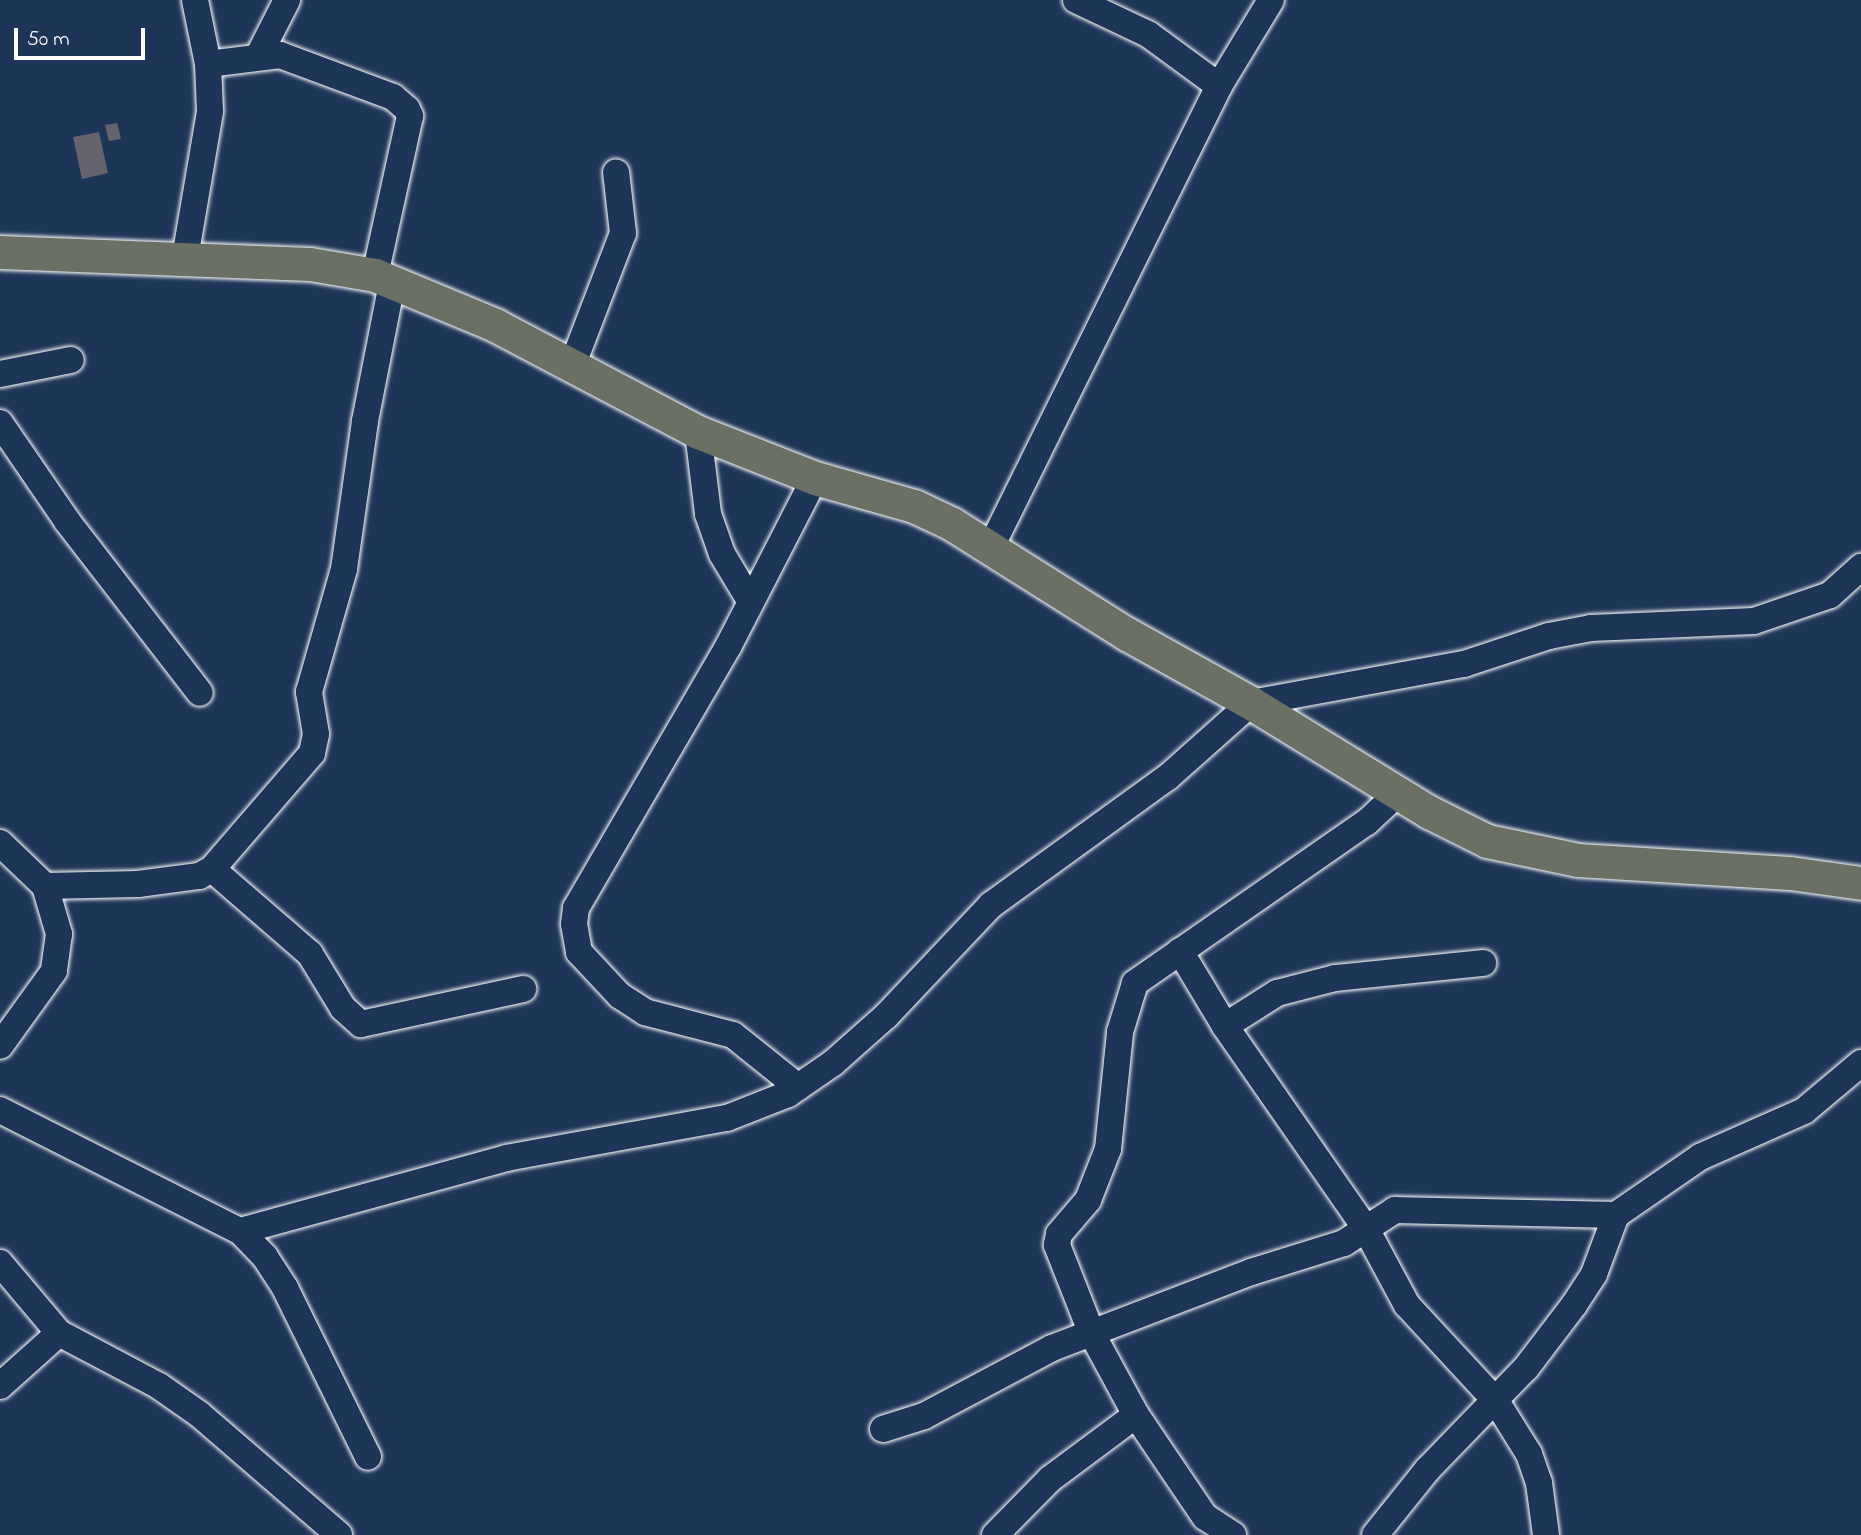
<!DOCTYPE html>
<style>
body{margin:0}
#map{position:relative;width:1861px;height:1535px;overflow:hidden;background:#1d3557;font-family:"Indie Flower",sans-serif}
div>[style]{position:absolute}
.building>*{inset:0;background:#64636e}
.roads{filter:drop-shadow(0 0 2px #fff) drop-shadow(0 0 2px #fff)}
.minor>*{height:26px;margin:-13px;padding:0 13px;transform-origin:13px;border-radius:13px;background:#1d3557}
.major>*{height:33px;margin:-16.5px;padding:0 16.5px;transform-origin:16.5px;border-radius:16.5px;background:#6b7065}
span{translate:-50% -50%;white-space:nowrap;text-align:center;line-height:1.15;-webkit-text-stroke:6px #1d3557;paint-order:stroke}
.scale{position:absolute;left:14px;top:28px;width:131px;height:32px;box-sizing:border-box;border:4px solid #fff;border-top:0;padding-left:9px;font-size:21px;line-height:24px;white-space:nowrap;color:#fff;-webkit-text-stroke:5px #1d3557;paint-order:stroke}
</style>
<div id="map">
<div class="building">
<i style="clip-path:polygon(117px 123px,121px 139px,109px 141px,105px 125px)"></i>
<i style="clip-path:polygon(99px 132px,108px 173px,82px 179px,73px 137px)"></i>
</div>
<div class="roads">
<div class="minor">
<i style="left:1076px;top:0;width:80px;rotate:25.3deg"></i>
<i style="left:1148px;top:34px;width:88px;rotate:36.2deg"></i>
<i style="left:259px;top:55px;width:62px;rotate:-63deg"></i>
<i style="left:208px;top:64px;width:73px;rotate:-7.1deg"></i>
<i style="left:280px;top:55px;width:121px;rotate:20.4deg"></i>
<i style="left:393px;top:97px;width:18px;rotate:41deg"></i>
<i style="left:407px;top:109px;width:8px;rotate:67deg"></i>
<i style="left:410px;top:116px;width:163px;rotate:102.4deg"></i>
<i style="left:185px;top:258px;width:149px;rotate:-80.3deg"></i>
<i style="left:210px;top:111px;width:47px;rotate:-92.4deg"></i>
<i style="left:208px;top:64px;width:65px;rotate:-101.5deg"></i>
<i style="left:572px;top:366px;width:142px;rotate:-69deg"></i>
<i style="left:623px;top:233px;width:61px;rotate:-96.5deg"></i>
<i style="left:0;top:374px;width:72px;rotate:-11.2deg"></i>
<i style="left:0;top:423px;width:119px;rotate:55.6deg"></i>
<i style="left:67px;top:521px;width:217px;rotate:52.3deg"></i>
<i style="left:698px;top:432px;width:83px;rotate:83deg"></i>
<i style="left:708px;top:514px;width:42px;rotate:70.7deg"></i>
<i style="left:722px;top:554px;width:52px;rotate:59deg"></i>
<i style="left:990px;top:549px;width:517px;rotate:-63.68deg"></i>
<i style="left:1219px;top:86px;width:100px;rotate:-58.8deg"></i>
<i style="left:0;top:843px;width:62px;rotate:43.7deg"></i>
<i style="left:45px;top:886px;width:50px;rotate:73.7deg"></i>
<i style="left:59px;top:934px;width:37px;rotate:98deg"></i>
<i style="left:54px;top:971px;width:92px;rotate:125.8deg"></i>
<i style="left:212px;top:869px;width:130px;rotate:40.9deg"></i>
<i style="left:310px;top:954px;width:63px;rotate:58.6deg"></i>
<i style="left:343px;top:1008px;width:24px;rotate:42deg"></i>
<i style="left:361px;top:1024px;width:166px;rotate:-12.2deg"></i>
<i style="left:45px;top:886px;width:93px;rotate:-1.2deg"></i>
<i style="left:138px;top:884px;width:62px;rotate:-7.5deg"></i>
<i style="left:199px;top:876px;width:15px;rotate:-28deg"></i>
<i style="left:212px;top:869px;width:153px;rotate:-49.2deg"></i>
<i style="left:312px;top:753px;width:19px;rotate:-78deg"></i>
<i style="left:316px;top:734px;width:43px;rotate:-99.5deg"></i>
<i style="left:309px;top:692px;width:128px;rotate:-74.1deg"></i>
<i style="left:344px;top:569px;width:149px;rotate:-81.9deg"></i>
<i style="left:365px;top:421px;width:140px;rotate:-78.9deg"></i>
<i style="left:1180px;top:951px;width:87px;rotate:59deg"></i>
<i style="left:1225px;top:1026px;width:247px;rotate:55.2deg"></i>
<i style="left:1366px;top:1229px;width:86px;rotate:61.7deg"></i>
<i style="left:1407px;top:1305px;width:131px;rotate:47.2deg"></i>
<i style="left:1496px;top:1401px;width:62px;rotate:58.1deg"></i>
<i style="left:1529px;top:1454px;width:31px;rotate:71deg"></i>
<i style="left:1539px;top:1483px;width:52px;rotate:82.3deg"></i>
<i style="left:1225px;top:1026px;width:62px;rotate:-32.4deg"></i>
<i style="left:1277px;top:993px;width:60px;rotate:-14.5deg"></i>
<i style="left:1335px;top:978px;width:149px;rotate:-5.8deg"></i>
<i style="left:798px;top:1087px;width:83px;rotate:-141.3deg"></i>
<i style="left:733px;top:1035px;width:91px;rotate:-165.4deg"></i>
<i style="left:645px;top:1012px;width:30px;rotate:-147deg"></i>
<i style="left:620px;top:996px;width:60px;rotate:-133deg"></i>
<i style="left:579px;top:952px;width:28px;rotate:-100deg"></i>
<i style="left:574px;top:924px;width:16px;rotate:-83deg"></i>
<i style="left:576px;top:908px;width:304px;rotate:-59.8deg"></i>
<i style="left:729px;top:645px;width:188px;rotate:-62.8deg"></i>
<i style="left:0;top:1110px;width:269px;rotate:26.8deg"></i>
<i style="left:240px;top:1231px;width:36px;rotate:46deg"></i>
<i style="left:265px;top:1257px;width:37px;rotate:57deg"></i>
<i style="left:285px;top:1288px;width:188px;rotate:63.8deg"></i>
<i style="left:240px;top:1231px;width:276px;rotate:-15.3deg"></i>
<i style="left:506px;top:1158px;width:225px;rotate:-10.3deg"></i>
<i style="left:727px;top:1118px;width:66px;rotate:-21.5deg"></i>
<i style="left:788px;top:1094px;width:55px;rotate:-34.6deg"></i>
<i style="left:833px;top:1063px;width:71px;rotate:-41.6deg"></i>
<i style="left:886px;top:1016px;width:153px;rotate:-46.6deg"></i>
<i style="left:991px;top:905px;width:218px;rotate:-35.9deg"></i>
<i style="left:1168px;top:777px;width:111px;rotate:-41.7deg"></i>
<i style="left:1251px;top:703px;width:217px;rotate:-10.4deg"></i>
<i style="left:1464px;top:664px;width:89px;rotate:-18.2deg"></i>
<i style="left:1549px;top:636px;width:43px;rotate:-10.8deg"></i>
<i style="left:1591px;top:628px;width:163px;rotate:-2.5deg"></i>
<i style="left:1754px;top:621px;width:80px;rotate:-18.9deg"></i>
<i style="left:1830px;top:595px;width:42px;rotate:-42.1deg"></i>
<i style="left:0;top:1263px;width:92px;rotate:49.9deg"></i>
<i style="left:59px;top:1333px;width:113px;rotate:27.9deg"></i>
<i style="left:159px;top:1386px;width:49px;rotate:35deg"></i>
<i style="left:199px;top:1414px;width:185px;rotate:40.8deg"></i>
<i style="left:0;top:1386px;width:79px;rotate:-41.9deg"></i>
<i style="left:883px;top:1429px;width:43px;rotate:-17.6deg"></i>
<i style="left:924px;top:1416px;width:145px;rotate:-28deg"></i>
<i style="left:1052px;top:1348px;width:213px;rotate:-20.9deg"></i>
<i style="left:1251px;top:1272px;width:97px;rotate:-17.3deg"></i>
<i style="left:1344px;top:1243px;width:61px;rotate:-32.9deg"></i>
<i style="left:1395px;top:1210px;width:221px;rotate:1.3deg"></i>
<i style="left:995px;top:1535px;width:78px;rotate:-45.5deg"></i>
<i style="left:1050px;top:1479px;width:107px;rotate:-36.7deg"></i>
<i style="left:1233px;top:1535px;width:33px;rotate:-147deg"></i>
<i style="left:1205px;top:1517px;width:123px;rotate:-124.1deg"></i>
<i style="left:1136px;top:1415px;width:92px;rotate:-118.5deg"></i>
<i style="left:1092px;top:1334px;width:96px;rotate:-111.5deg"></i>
<i style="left:1057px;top:1245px;width:11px;rotate:-80deg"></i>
<i style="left:1059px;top:1234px;width:45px;rotate:-49.5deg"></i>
<i style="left:1088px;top:1200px;width:55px;rotate:-68.6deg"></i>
<i style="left:1108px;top:1149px;width:118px;rotate:-84.1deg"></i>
<i style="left:1120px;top:1032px;width:51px;rotate:-73deg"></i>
<i style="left:1135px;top:983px;width:282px;rotate:-34.8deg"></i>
<i style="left:1367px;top:822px;width:42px;rotate:-43.1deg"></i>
<i style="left:1375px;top:1535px;width:83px;rotate:-51.3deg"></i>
<i style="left:1427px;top:1470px;width:142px;rotate:-45.9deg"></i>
<i style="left:1526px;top:1368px;width:79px;rotate:-52.7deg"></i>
<i style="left:1574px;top:1305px;width:37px;rotate:-57deg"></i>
<i style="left:1594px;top:1274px;width:63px;rotate:-69.6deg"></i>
<i style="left:1616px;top:1215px;width:102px;rotate:-34.6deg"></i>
<i style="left:1700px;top:1157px;width:114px;rotate:-23.9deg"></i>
<i style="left:1804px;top:1111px;width:75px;rotate:-40.1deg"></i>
</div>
<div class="major">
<i style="left:0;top:252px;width:310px;rotate:2.2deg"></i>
<i style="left:310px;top:264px;width:66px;rotate:9.6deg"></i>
<i style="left:375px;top:275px;width:130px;rotate:22.6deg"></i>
<i style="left:495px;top:325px;width:229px;rotate:27.8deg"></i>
<i style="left:698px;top:432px;width:126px;rotate:21.5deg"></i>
<i style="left:815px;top:478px;width:103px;rotate:15.8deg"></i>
<i style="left:914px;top:506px;width:42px;rotate:25.3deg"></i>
<i style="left:952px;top:524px;width:207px;rotate:32.2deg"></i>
<i style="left:1127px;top:634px;width:142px;rotate:29.1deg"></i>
<i style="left:1251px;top:703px;width:209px;rotate:31.5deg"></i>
<i style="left:1429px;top:812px;width:65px;rotate:26.6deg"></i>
<i style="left:1487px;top:841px;width:93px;rotate:11.8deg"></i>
<i style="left:1578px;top:860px;width:212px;rotate:3.5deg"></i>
<i style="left:1790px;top:873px;width:72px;rotate:8deg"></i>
</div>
</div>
<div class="scale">50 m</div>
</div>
